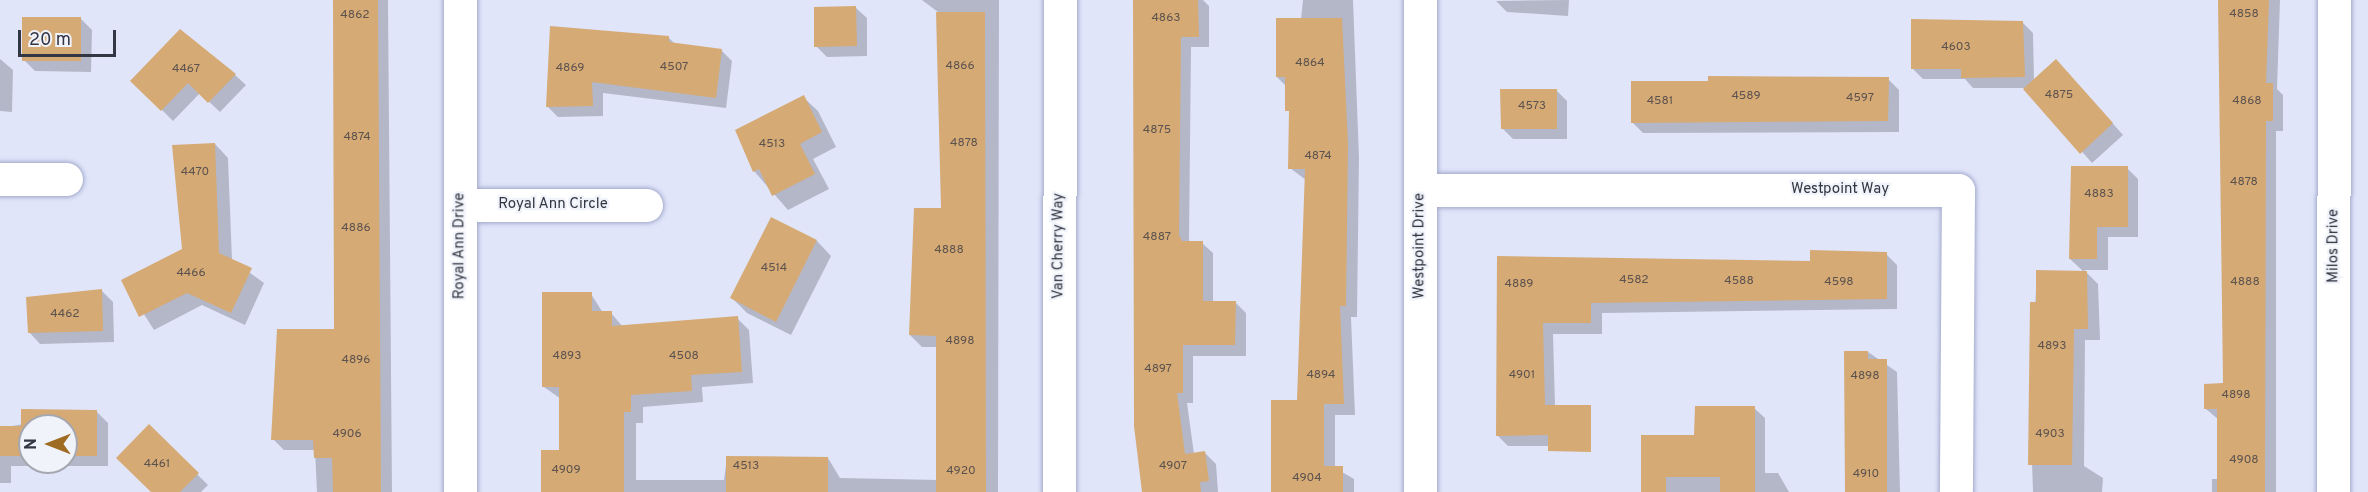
<!DOCTYPE html>
<style>
body{margin:0}
#map{position:relative;width:2368px;height:492px;overflow:hidden;background:#e0e5fa;font-family:Overpass,sans-serif}
div>[style]{position:absolute}
.shadow>*{inset:0;background:#0003}
.building>*{inset:0;background:#d6aa74}
.roads{filter:drop-shadow(0 0 2px #a4abcc) drop-shadow(0 0 2px #a4abcc)}
.minor>*{height:33px;margin:-16.5px;padding:0 16.5px;transform-origin:16.5px;border-radius:16.5px;background:#fff}
span{translate:-50% -50%;white-space:nowrap;text-align:center;line-height:1.15;-webkit-text-stroke:4.5px #f1f3fa;paint-order:stroke}
.number-label{font-size:12px;color:#5c534f}
.number-label span{-webkit-text-stroke-width:0}
.street-label{font-size:15px;color:#333643}
.north{position:absolute;left:18px;top:414px;width:60px;height:60px;box-sizing:border-box;background:#f1f3fa;border:2px solid #a5a7b1;border-radius:50%;rotate:270deg;font-size:16px;font-weight:700;line-height:24px;text-align:center;color:#333643}
.north::after{content:'';display:block;margin:auto;width:21px;height:27px;background:#9f6c23;clip-path:polygon(50% 0,100% 100%,50% 72%,0 100%)}
.scale{position:absolute;left:18px;top:30px;width:98px;height:27px;box-sizing:border-box;border:3px solid #333643;border-top:0;padding-left:8px;font-size:18px;line-height:21px;white-space:nowrap;color:#333643;-webkit-text-stroke:4px #f1f3fa;paint-order:stroke}
</style>
<div id="map">
<div class="shadow">
<i style="clip-path:polygon(335px 0,388px 0,392px 492px,317px 492px,315px 450px,284px 450px,273px 439px,336px 330px)"></i>
<i style="clip-path:polygon(922px 0,999px 0,998px 492px,542px 492px,561px 452px,561px 399px,544px 387px,591px 294px,603px 313px,611px 313px,623px 327px,737px 318px,749px 330px,753px 383px,702px 387px,703px 402px,643px 407px,643px 423px,636px 423px,636px 480px,724px 480px,727px 458px,828px 458px,840px 478px,938px 480px,937px 347px,922px 347px,910px 335px,942px 209px,938px 12px)"></i>
<i style="clip-path:polygon(1134px 0,1203px 0,1209px 6px,1209px 47px,1191px 47px,1189px 243px,1202px 243px,1213px 253px,1213px 302px,1235px 302px,1246px 313px,1246px 356px,1193px 356px,1193px 403px,1187px 403px,1194px 454px,1205px 453px,1216px 464px,1218px 492px,1144px 492px)"></i>
<i style="clip-path:polygon(1303px 0,1353px 0,1359px 158px,1357px 317px,1351px 317px,1355px 415px,1335px 415px,1335px 468px,1354px 479px,1354px 492px,1273px 492px,1299px 402px,1306px 180px,1290px 168px,1291px 115px,1286px 86px,1277px 77px,1301px 19px)"></i>
<i style="clip-path:polygon(1569px 0,1568px 16px,1507px 12px,1496px 1px)"></i>
<i style="clip-path:polygon(2220px 0,2280px 0,2277px 89px,2283px 95px,2283px 131px,2276px 131px,2276px 492px,2212px 492px,2212px 479px,2219px 479px,2219px 420px,2206px 409px,2225px 385px)"></i>
<i style="clip-path:polygon(856px 8px,867px 18px,867px 56px,827px 57px,816px 46px)"></i>
<i style="clip-path:polygon(81px 19px,92px 30px,91px 72px,35px 71px,24px 60px)"></i>
<i style="clip-path:polygon(2022px 22px,2033px 33px,2034px 81px,2067px 72px,2123px 135px,2092px 163px,2026px 88px,1973px 88px,1965px 79px,1923px 79px,1913px 69px)"></i>
<i style="clip-path:polygon(668px 37px,675px 44px,721px 50px,732px 61px,726px 108px,603px 93px,603px 116px,558px 117px,547px 106px)"></i>
<i style="clip-path:polygon(0 59px,13px 70px,12px 112px,0 111px)"></i>
<i style="clip-path:polygon(235px 75px,246px 85px,220px 112px,200px 93px,173px 121px,132px 80px)"></i>
<i style="clip-path:polygon(1888px 79px,1899px 90px,1899px 132px,1643px 133px,1632px 122px)"></i>
<i style="clip-path:polygon(1556px 90px,1567px 101px,1567px 139px,1513px 139px,1502px 128px)"></i>
<i style="clip-path:polygon(803px 97px,818px 111px,836px 147px,813px 159px,829px 189px,788px 210px,754px 171px)"></i>
<i style="clip-path:polygon(215px 144px,228px 158px,232px 260px,264px 283px,245px 325px,202px 305px,154px 330px,123px 281px,184px 249px)"></i>
<i style="clip-path:polygon(2127px 168px,2138px 179px,2138px 237px,2108px 237px,2108px 270px,2084px 270px,2098px 284px,2100px 340px,2085px 340px,2084px 466px,2103px 478px,2102px 492px,2033px 492px,2030px 404px,2037px 271px,2084px 272px,2070px 259px)"></i>
<i style="clip-path:polygon(772px 219px,817px 241px,831px 256px,791px 335px,747px 313px,732px 298px)"></i>
<i style="clip-path:polygon(1886px 254px,1897px 265px,1897px 309px,1602px 313px,1602px 334px,1553px 334px,1555px 406px,1570px 446px,1508px 446px,1497px 435px,1498px 258px,1812px 263px)"></i>
<i style="clip-path:polygon(102px 291px,113px 302px,114px 342px,40px 344px,29px 332px)"></i>
<i style="clip-path:polygon(1868px 352px,1897px 372px,1900px 492px,1847px 492px)"></i>
<i style="clip-path:polygon(1754px 408px,1765px 418px,1765px 473px,1778px 473px,1789px 492px,1642px 492px,1696px 437px)"></i>
<i style="clip-path:polygon(evenodd,97px 412px,108px 423px,108px 466px,11px 466px,11px 483px,0 483px,0 428px,97px 412px,30px 426px,66px 426px,66px 462px,30px 462px,30px 426px)"></i>
<i style="clip-path:polygon(149px 427px,208px 485px,201px 492px,153px 492px)"></i>
</div>
<div class="building">
<i style="clip-path:polygon(333px 0,378px 0,381px 492px,333px 492px,332px 458px,314px 458px,313px 440px,271px 440px,277px 329px,334px 329px)"></i>
<i style="clip-path:polygon(1133px 0,1198px 0,1199px 37px,1181px 37px,1179px 235px,1182px 241px,1203px 241px,1203px 301px,1236px 301px,1235px 345px,1183px 345px,1183px 393px,1177px 393px,1185px 454px,1205px 451px,1209px 481px,1200px 482px,1201px 492px,1142px 492px,1134px 426px)"></i>
<i style="clip-path:polygon(2218px 0,2269px 0,2266px 83px,2273px 83px,2273px 121px,2266px 121px,2265px 492px,2217px 492px,2217px 409px,2204px 409px,2204px 384px,2223px 383px)"></i>
<i style="clip-path:polygon(856px 6px,857px 46px,814px 47px,814px 7px)"></i>
<i style="clip-path:polygon(936px 12px,985px 12px,986px 492px,936px 492px,936px 336px,909px 335px,914px 208px,941px 208px)"></i>
<i style="clip-path:polygon(22px 17px,81px 17px,81px 61px,22px 61px)"></i>
<i style="clip-path:polygon(1276px 18px,1342px 18px,1348px 145px,1346px 306px,1340px 306px,1344px 404px,1324px 404px,1324px 466px,1343px 466px,1343px 492px,1271px 492px,1271px 400px,1297px 400px,1305px 169px,1288px 169px,1289px 111px,1285px 111px,1285px 77px,1276px 77px)"></i>
<i style="clip-path:polygon(1911px 19px,2023px 21px,2025px 77px,1961px 78px,1961px 69px,1911px 69px)"></i>
<i style="clip-path:polygon(550px 26px,669px 36px,669px 42px,722px 49px,716px 98px,592px 82px,593px 106px,546px 107px)"></i>
<i style="clip-path:polygon(180px 29px,236px 74px,208px 103px,188px 83px,161px 111px,130px 81px)"></i>
<i style="clip-path:polygon(2056px 59px,2113px 123px,2080px 154px,2023px 89px)"></i>
<i style="clip-path:polygon(1708px 76px,1889px 77px,1888px 121px,1631px 123px,1631px 81px,1708px 81px)"></i>
<i style="clip-path:polygon(1500px 89px,1557px 89px,1557px 129px,1501px 129px)"></i>
<i style="clip-path:polygon(804px 95px,822px 132px,800px 144px,815px 174px,772px 196px,759px 169px,753px 172px,735px 130px)"></i>
<i style="clip-path:polygon(215px 143px,219px 253px,252px 268px,231px 313px,187px 293px,139px 317px,121px 280px,182px 249px,172px 145px)"></i>
<i style="clip-path:polygon(2071px 166px,2128px 166px,2128px 227px,2097px 227px,2097px 259px,2069px 259px)"></i>
<i style="clip-path:polygon(771px 217px,817px 240px,776px 322px,730px 298px)"></i>
<i style="clip-path:polygon(1810px 250px,1887px 252px,1887px 299px,1591px 303px,1591px 323px,1543px 323px,1545px 405px,1591px 405px,1591px 452px,1548px 451px,1548px 435px,1496px 436px,1497px 256px,1810px 261px)"></i>
<i style="clip-path:polygon(2036px 270px,2087px 271px,2088px 329px,2074px 329px,2072px 465px,2028px 465px,2030px 302px,2036px 302px)"></i>
<i style="clip-path:polygon(102px 289px,103px 331px,28px 333px,26px 297px)"></i>
<i style="clip-path:polygon(542px 292px,592px 292px,592px 311px,612px 311px,612px 326px,738px 316px,742px 372px,691px 375px,692px 391px,631px 395px,631px 412px,624px 412px,624px 492px,541px 492px,541px 450px,559px 450px,559px 387px,542px 387px)"></i>
<i style="clip-path:polygon(1844px 351px,1868px 351px,1868px 359px,1887px 359px,1887px 492px,1845px 492px)"></i>
<i style="clip-path:polygon(1695px 406px,1755px 406px,1755px 492px,1720px 492px,1720px 477px,1666px 477px,1666px 492px,1641px 492px,1641px 435px,1694px 435px)"></i>
<i style="clip-path:polygon(21px 409px,97px 410px,97px 456px,66px 456px,66px 426px,30px 426px,30px 456px,0 456px,0 426px,21px 426px)"></i>
<i style="clip-path:polygon(149px 424px,199px 473px,180px 492px,151px 492px,116px 458px)"></i>
<i style="clip-path:polygon(726px 456px,828px 457px,828px 492px,726px 492px)"></i>
</div>
<div class="roads">
<div class="minor">
<i style="left:1420px;top:0;width:492px;rotate:90deg"></i>
<i style="left:0;top:179px;width:66px"></i>
<i style="left:1420px;top:190px;width:538px"></i>
<i style="left:1958px;top:190px;width:302px;rotate:90.4deg"></i>
<i style="left:460px;top:205px;width:186px"></i>
<i style="left:460px;top:492px;width:492px;rotate:-90deg"></i>
<i style="left:1059px;top:492px;width:492px;rotate:-89.9deg"></i>
<i style="left:2333px;top:492px;width:492px;rotate:-89.9deg"></i>
</div>
</div>
<div class="number-label">
<span style="left:2244px;top:15px">4858</span>
<span style="left:355px;top:16px">4862</span>
<span style="left:1166px;top:19px">4863</span>
<span style="left:1956px;top:48px">4603</span>
<span style="left:1310px;top:64px">4864</span>
<span style="left:960px;top:67px">4866</span>
<span style="left:674px;top:68px">4507</span>
<span style="left:570px;top:69px">4869</span>
<span style="left:186px;top:70px">4467</span>
<span style="left:2059px;top:96px">4875</span>
<span style="left:1746px;top:97px">4589</span>
<span style="left:1860px;top:99px">4597</span>
<span style="left:1660px;top:102px">4581</span>
<span style="left:2247px;top:102px">4868</span>
<span style="left:1532px;top:107px">4573</span>
<span style="left:1157px;top:131px">4875</span>
<span style="left:357px;top:138px">4874</span>
<span style="left:964px;top:144px">4878</span>
<span style="left:772px;top:145px">4513</span>
<span style="left:1318px;top:157px">4874</span>
<span style="left:195px;top:173px">4470</span>
<span style="left:2244px;top:183px">4878</span>
<span style="left:2099px;top:195px">4883</span>
<span style="left:356px;top:229px">4886</span>
<span style="left:1157px;top:238px">4887</span>
<span style="left:949px;top:251px">4888</span>
<span style="left:774px;top:269px">4514</span>
<span style="left:191px;top:274px">4466</span>
<span style="left:1634px;top:281px">4582</span>
<span style="left:1739px;top:282px">4588</span>
<span style="left:1839px;top:283px">4598</span>
<span style="left:2245px;top:283px">4888</span>
<span style="left:1519px;top:285px">4889</span>
<span style="left:65px;top:315px">4462</span>
<span style="left:960px;top:342px">4898</span>
<span style="left:2052px;top:347px">4893</span>
<span style="left:567px;top:357px">4893</span>
<span style="left:684px;top:357px">4508</span>
<span style="left:356px;top:361px">4896</span>
<span style="left:1158px;top:370px">4897</span>
<span style="left:1321px;top:376px">4894</span>
<span style="left:1522px;top:376px">4901</span>
<span style="left:1865px;top:377px">4898</span>
<span style="left:2236px;top:396px">4898</span>
<span style="left:347px;top:435px">4906</span>
<span style="left:2050px;top:435px">4903</span>
<span style="left:2244px;top:461px">4908</span>
<span style="left:157px;top:465px">4461</span>
<span style="left:746px;top:467px">4513</span>
<span style="left:1173px;top:467px">4907</span>
<span style="left:566px;top:471px">4909</span>
<span style="left:961px;top:472px">4920</span>
<span style="left:1866px;top:475px">4910</span>
<span style="left:1307px;top:479px">4904</span>
</div>
<div class="street-label">
<span style="left:1840px;top:190px">Westpoint Way</span>
<span style="left:553px;top:205px">Royal Ann Circle</span>
<span style="left:460px;top:246px;rotate:-90deg">Royal Ann Drive</span>
<span style="left:1059px;top:246px;rotate:-90deg">Van Cherry Way</span>
<span style="left:1420px;top:246px;rotate:-90deg">Westpoint Drive</span>
<span style="left:2334px;top:246px;rotate:-90deg">Milos Drive</span>
</div>
<div class="north">N</div>
<div class="scale">20 m</div>
</div>
